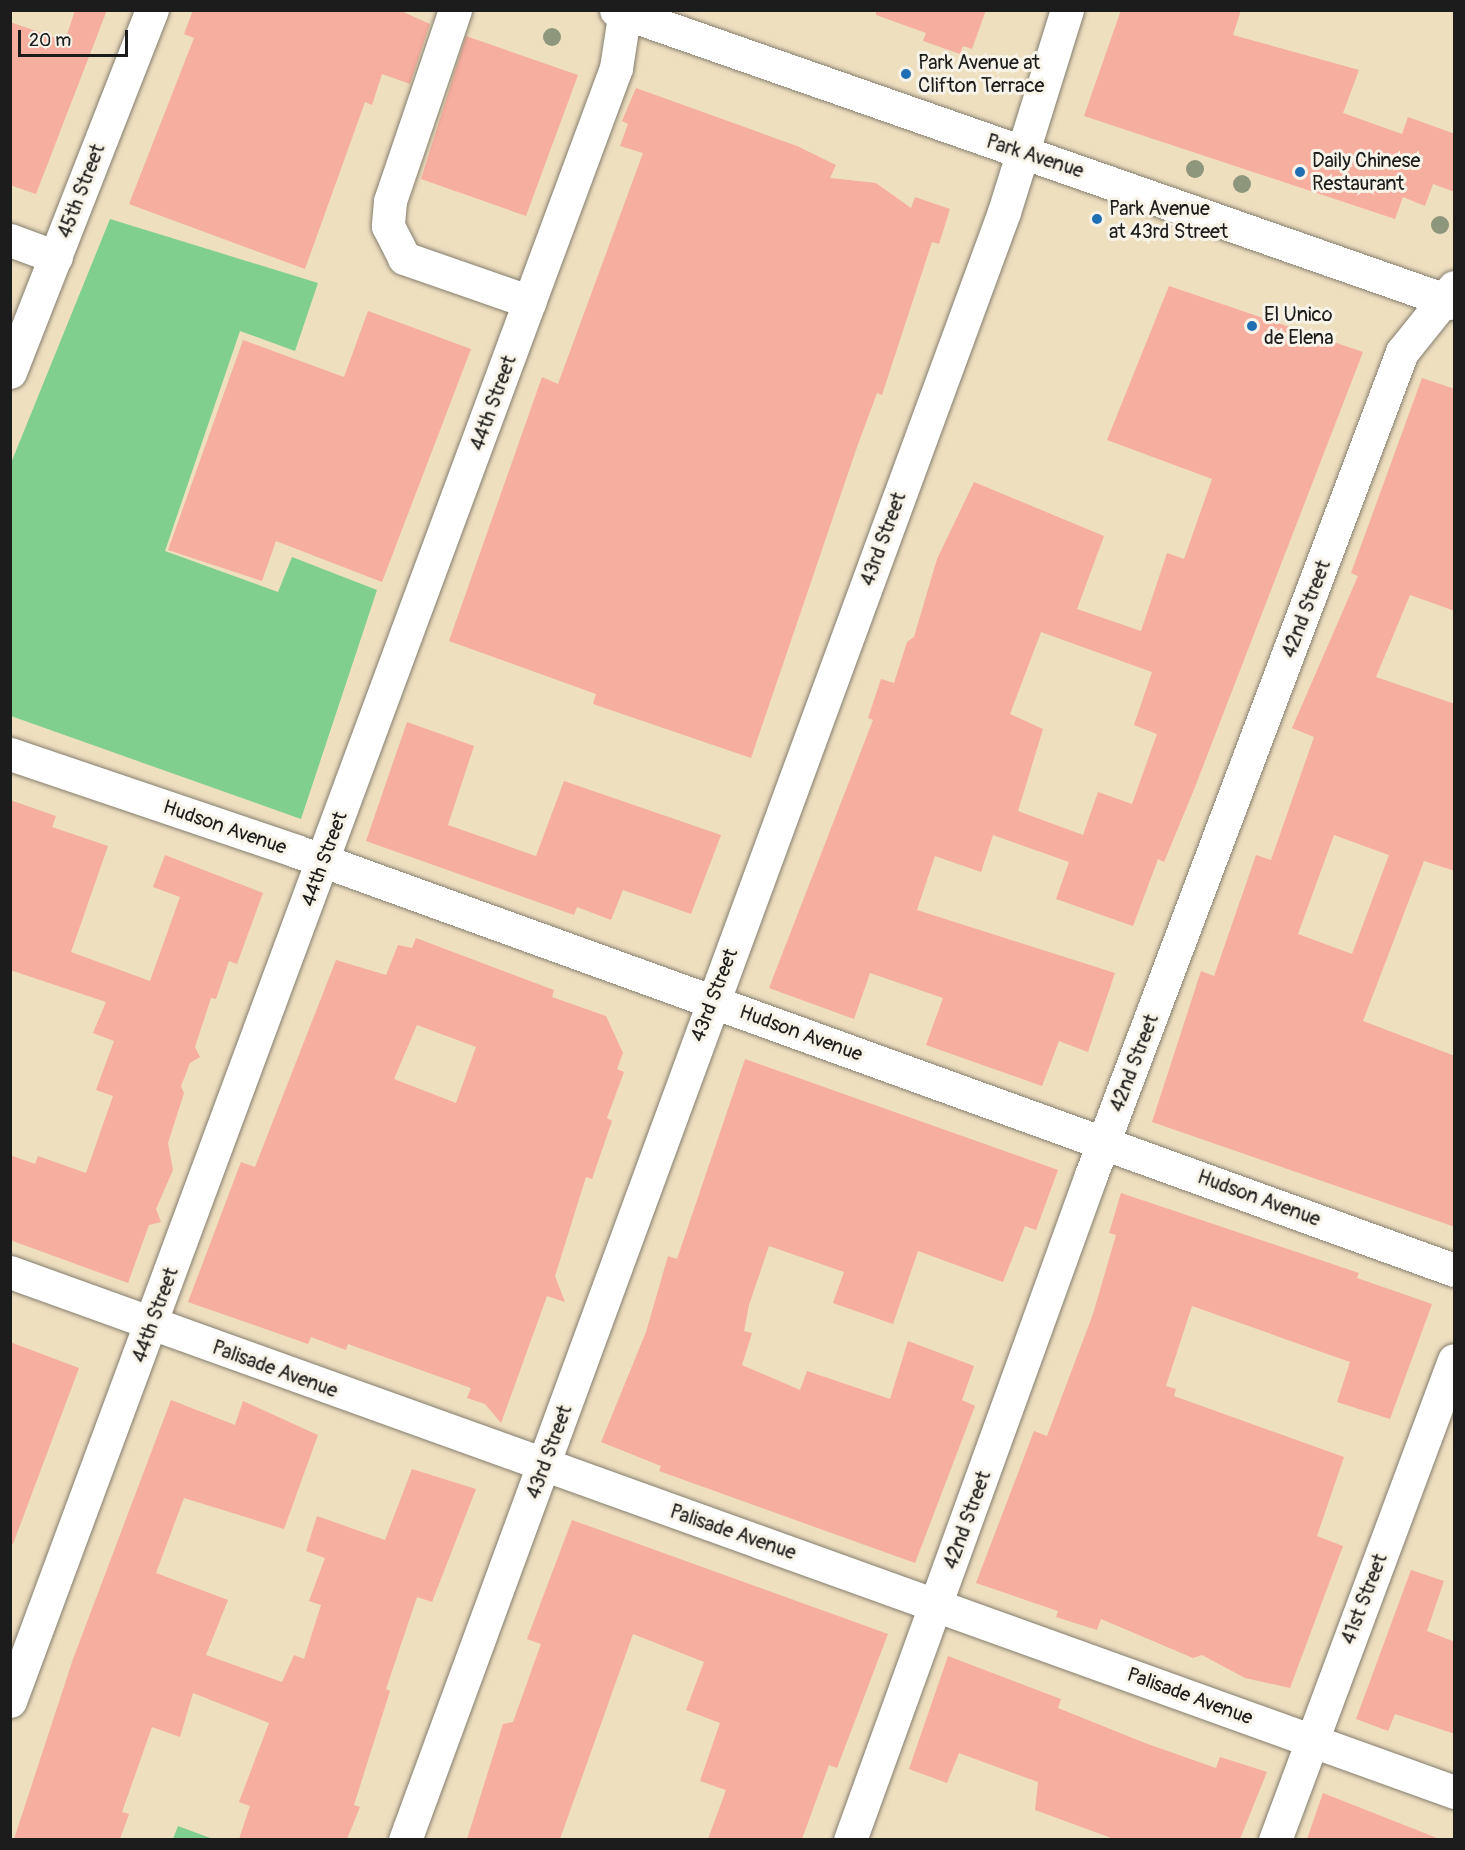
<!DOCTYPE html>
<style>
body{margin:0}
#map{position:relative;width:1465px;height:1850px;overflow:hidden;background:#eedfbf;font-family:Pangolin,sans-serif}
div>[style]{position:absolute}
.green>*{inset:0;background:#81cf8e}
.building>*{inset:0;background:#f6ae9e}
.roads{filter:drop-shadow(0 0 2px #857e6e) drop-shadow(0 0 2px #857e6e)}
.minor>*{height:33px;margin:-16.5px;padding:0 16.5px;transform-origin:16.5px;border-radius:16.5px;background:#fff}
.major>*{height:33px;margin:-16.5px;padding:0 16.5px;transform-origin:16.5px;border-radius:16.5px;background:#fff}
.trees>*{width:18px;height:18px;margin:-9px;border-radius:50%;background:#8e967b}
.dots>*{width:16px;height:16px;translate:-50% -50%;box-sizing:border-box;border:3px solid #f7f3e8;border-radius:50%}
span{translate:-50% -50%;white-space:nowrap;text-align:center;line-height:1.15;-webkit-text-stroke:6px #f7f3e8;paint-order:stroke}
.poi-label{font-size:20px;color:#1c1c1c}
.left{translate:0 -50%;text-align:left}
.street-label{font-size:20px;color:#1c1c1c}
.frame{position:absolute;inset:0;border:12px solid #1c1c1c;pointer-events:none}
.scale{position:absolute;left:18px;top:30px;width:110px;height:27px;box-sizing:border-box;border:3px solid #1c1c1c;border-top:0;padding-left:8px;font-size:18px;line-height:21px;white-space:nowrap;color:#1c1c1c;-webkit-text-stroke:4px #f7f3e8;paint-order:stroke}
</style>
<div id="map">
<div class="green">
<i style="clip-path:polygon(110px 219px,318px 283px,295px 351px,240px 331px,165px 551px,278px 592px,292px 557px,377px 590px,301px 819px,11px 716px,11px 463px)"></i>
<i style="clip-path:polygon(178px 1826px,213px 1839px,173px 1839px)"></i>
</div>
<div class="building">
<i style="clip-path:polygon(75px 10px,107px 10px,36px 194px,10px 185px,10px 22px,65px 41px)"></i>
<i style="clip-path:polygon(193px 10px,399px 10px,430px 24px,410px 84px,382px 74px,372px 105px,365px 102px,305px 269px,129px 204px,194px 38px,184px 34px)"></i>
<i style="clip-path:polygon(876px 10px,986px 10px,972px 49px,963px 46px,960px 54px,923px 41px,926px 33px,876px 15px)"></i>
<i style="clip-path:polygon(1121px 10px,1241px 10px,1233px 35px,1359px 70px,1343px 113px,1402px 134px,1408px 117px,1455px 134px,1455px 192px,1433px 184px,1425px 206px,1403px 197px,1395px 219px,1084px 116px)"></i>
<i style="clip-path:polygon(466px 36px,578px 75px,526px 216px,421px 179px)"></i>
<i style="clip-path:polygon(636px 88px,797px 146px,836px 165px,830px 178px,876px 183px,911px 208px,915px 197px,950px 209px,939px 244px,932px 242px,882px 395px,877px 393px,857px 447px,751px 758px,593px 704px,596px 694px,449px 641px,542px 377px,558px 384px,643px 153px,620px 146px,628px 124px,622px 121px)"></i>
<i style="clip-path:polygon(evenodd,1169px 286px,1363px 352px,1193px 792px,1164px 862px,1158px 859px,1133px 926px,1056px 899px,1069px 862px,993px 835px,981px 872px,935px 856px,917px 910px,1115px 973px,1088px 1052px,1059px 1041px,1042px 1086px,926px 1045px,943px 998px,870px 973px,854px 1019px,769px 988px,873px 720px,868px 718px,881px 679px,894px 683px,907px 642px,914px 637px,937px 559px,974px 482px,1104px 536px,1077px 609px,1141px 631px,1167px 553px,1184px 559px,1212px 479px,1107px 440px,1169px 286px,1041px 632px,1152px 672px,1134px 725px,1157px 734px,1132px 804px,1098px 792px,1083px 835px,1018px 811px,1043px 729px,1010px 714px,1041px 632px)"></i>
<i style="clip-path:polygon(368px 311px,471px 349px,382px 582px,276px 541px,262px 581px,168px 550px,243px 340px,344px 377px)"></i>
<i style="clip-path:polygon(evenodd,1422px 378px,1455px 389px,1455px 611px,1410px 595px,1376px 677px,1455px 704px,1455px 871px,1424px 861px,1363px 1021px,1455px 1056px,1455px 1227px,1152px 1122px,1201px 971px,1214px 976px,1256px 855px,1271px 860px,1314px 737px,1292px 728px,1358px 576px,1351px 573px,1422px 378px,1334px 835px,1389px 855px,1352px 954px,1298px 934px,1334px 835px)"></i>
<i style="clip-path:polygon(407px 722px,474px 746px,448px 825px,536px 856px,564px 781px,721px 835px,691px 914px,623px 890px,611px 920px,577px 907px,574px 915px,366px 841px)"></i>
<i style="clip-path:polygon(10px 800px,56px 816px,52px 827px,108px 846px,71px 952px,150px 981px,180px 897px,153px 887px,165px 855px,263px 893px,237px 964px,229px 961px,216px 999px,211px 998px,195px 1047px,200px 1057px,190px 1063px,181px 1086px,184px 1093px,168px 1143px,173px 1170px,156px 1209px,161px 1222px,149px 1225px,128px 1283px,10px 1240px,10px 1155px,35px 1164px,38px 1156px,86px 1173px,113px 1096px,96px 1090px,114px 1041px,93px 1033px,106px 1002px,10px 970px)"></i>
<i style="clip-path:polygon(evenodd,416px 938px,554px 990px,552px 997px,606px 1016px,623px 1053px,617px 1069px,624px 1072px,607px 1118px,612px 1121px,592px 1179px,586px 1177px,555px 1276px,565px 1302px,547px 1296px,501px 1423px,485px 1404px,467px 1398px,471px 1388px,348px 1344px,346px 1350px,311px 1337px,308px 1344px,188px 1302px,241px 1162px,255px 1167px,336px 960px,386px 975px,398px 945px,412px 948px,416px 938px,417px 1025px,476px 1047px,456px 1103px,394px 1079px,417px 1025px)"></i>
<i style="clip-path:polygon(745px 1059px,1058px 1170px,1036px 1230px,1025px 1226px,1003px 1282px,918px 1251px,893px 1324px,833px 1303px,844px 1272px,769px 1246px,749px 1305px,744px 1331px,752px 1333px,742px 1365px,800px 1390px,807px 1371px,890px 1399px,908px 1341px,974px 1366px,962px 1400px,975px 1406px,915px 1563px,659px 1471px,661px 1466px,601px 1442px,646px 1332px,668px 1256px,677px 1259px)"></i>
<i style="clip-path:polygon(1121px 1193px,1359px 1273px,1357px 1278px,1432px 1304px,1390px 1419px,1337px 1402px,1350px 1362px,1192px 1306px,1166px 1386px,1176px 1389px,1174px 1396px,1344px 1457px,1317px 1536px,1343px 1546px,1290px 1688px,1245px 1678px,1202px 1655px,1193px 1658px,1101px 1619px,1097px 1630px,1056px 1617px,1058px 1611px,976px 1583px,1034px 1431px,1047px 1436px,1093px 1314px,1116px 1235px,1109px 1233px)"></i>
<i style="clip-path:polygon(10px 1342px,79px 1368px,13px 1544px,10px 1543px)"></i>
<i style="clip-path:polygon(171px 1400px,235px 1425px,243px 1401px,318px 1435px,284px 1529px,184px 1498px,156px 1573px,228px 1600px,206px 1655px,282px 1682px,294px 1655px,304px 1659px,321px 1605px,309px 1601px,325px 1558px,306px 1551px,317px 1516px,385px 1540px,412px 1469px,476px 1489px,432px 1602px,417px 1597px,386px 1689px,390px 1691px,354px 1805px,360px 1807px,347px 1839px,239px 1839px,250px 1806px,239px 1802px,269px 1723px,193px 1693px,180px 1737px,152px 1727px,122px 1812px,129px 1814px,120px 1839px,14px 1839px,73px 1659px)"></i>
<i style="clip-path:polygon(572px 1520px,888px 1634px,837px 1768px,829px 1765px,802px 1839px,708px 1839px,726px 1790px,700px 1781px,720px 1723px,686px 1710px,704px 1662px,633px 1634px,560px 1839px,467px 1839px,503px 1724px,513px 1722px,541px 1644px,527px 1639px)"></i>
<i style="clip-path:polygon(1411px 1570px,1444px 1581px,1427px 1631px,1455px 1642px,1455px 1734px,1395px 1714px,1388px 1731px,1356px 1719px)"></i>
<i style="clip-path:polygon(948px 1656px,1061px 1699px,1058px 1708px,1145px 1743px,1216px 1768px,1220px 1757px,1267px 1772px,1240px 1839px,1114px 1839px,1035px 1810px,1038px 1782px,959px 1753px,947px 1783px,909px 1769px)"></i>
<i style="clip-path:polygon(1323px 1793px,1437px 1838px,1437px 1839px,1307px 1839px)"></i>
</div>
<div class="roads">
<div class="minor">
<i style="left:455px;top:10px;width:202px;rotate:108.8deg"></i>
<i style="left:390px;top:201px;width:25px;rotate:95deg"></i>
<i style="left:388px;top:226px;width:36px;rotate:63deg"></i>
<i style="left:404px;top:258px;width:133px;rotate:19.2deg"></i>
<i style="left:10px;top:240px;width:49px;rotate:20.3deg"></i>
<i style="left:10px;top:372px;width:389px;rotate:-68.6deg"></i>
<i style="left:10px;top:754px;width:302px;rotate:18.7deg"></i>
<i style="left:296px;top:851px;width:1231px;rotate:19.89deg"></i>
<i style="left:10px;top:1272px;width:1535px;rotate:19.8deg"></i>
<i style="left:10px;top:1701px;width:1742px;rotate:-69.64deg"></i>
<i style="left:616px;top:68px;width:59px;rotate:-81.2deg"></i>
<i style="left:405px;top:1840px;width:1735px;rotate:-69.8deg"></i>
<i style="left:1004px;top:212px;width:212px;rotate:-72.7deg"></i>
<i style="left:850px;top:1840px;width:707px;rotate:-70.08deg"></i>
<i style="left:1091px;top:1175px;width:880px;rotate:-69.3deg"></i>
<i style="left:1402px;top:352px;width:83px;rotate:-51.3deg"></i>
<i style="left:1275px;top:1840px;width:512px;rotate:-69.55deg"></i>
</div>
<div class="major">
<i style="left:616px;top:10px;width:888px;rotate:19.27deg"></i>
</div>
</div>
<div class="trees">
<i style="left:552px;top:37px"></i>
<i style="left:1195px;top:169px"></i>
<i style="left:1242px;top:184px"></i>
<i style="left:1440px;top:225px"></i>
</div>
<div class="dots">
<i style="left:906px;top:74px;background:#1f6fb2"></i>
<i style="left:1300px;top:172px;background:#1f6fb2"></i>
<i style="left:1097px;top:219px;background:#1f6fb2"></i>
<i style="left:1252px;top:326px;background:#1f6fb2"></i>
</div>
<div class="poi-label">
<span class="left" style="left:918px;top:74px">Park Avenue at<br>Clifton Terrace</span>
<span class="left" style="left:1312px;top:172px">Daily Chinese<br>Restaurant</span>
<span class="left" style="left:1109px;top:220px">Park Avenue<br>at 43rd Street</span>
<span class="left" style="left:1264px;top:326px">El Unico<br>de Elena</span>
</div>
<div class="street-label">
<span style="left:1035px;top:156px;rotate:18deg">Park Avenue</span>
<span style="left:81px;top:191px;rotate:-69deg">45th Street</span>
<span style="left:493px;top:403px;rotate:-70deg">44th Street</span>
<span style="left:883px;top:539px;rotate:-70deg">43rd Street</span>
<span style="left:1306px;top:609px;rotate:-69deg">42nd Street</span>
<span style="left:225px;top:827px;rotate:19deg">Hudson Avenue</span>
<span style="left:324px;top:859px;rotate:-70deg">44th Street</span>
<span style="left:714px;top:995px;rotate:-69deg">43rd Street</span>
<span style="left:801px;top:1033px;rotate:20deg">Hudson Avenue</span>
<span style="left:1134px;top:1063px;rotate:-69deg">42nd Street</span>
<span style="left:1259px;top:1198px;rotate:20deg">Hudson Avenue</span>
<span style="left:155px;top:1315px;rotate:-70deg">44th Street</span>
<span style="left:275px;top:1369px;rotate:20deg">Palisade Avenue</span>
<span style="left:549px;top:1452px;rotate:-70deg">43rd Street</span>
<span style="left:967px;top:1520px;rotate:-70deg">42nd Street</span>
<span style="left:733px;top:1532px;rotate:19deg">Palisade Avenue</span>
<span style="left:1364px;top:1599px;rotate:-69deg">41st Street</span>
<span style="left:1190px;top:1696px;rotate:20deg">Palisade Avenue</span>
</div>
<div class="frame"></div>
<div class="scale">20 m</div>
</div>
